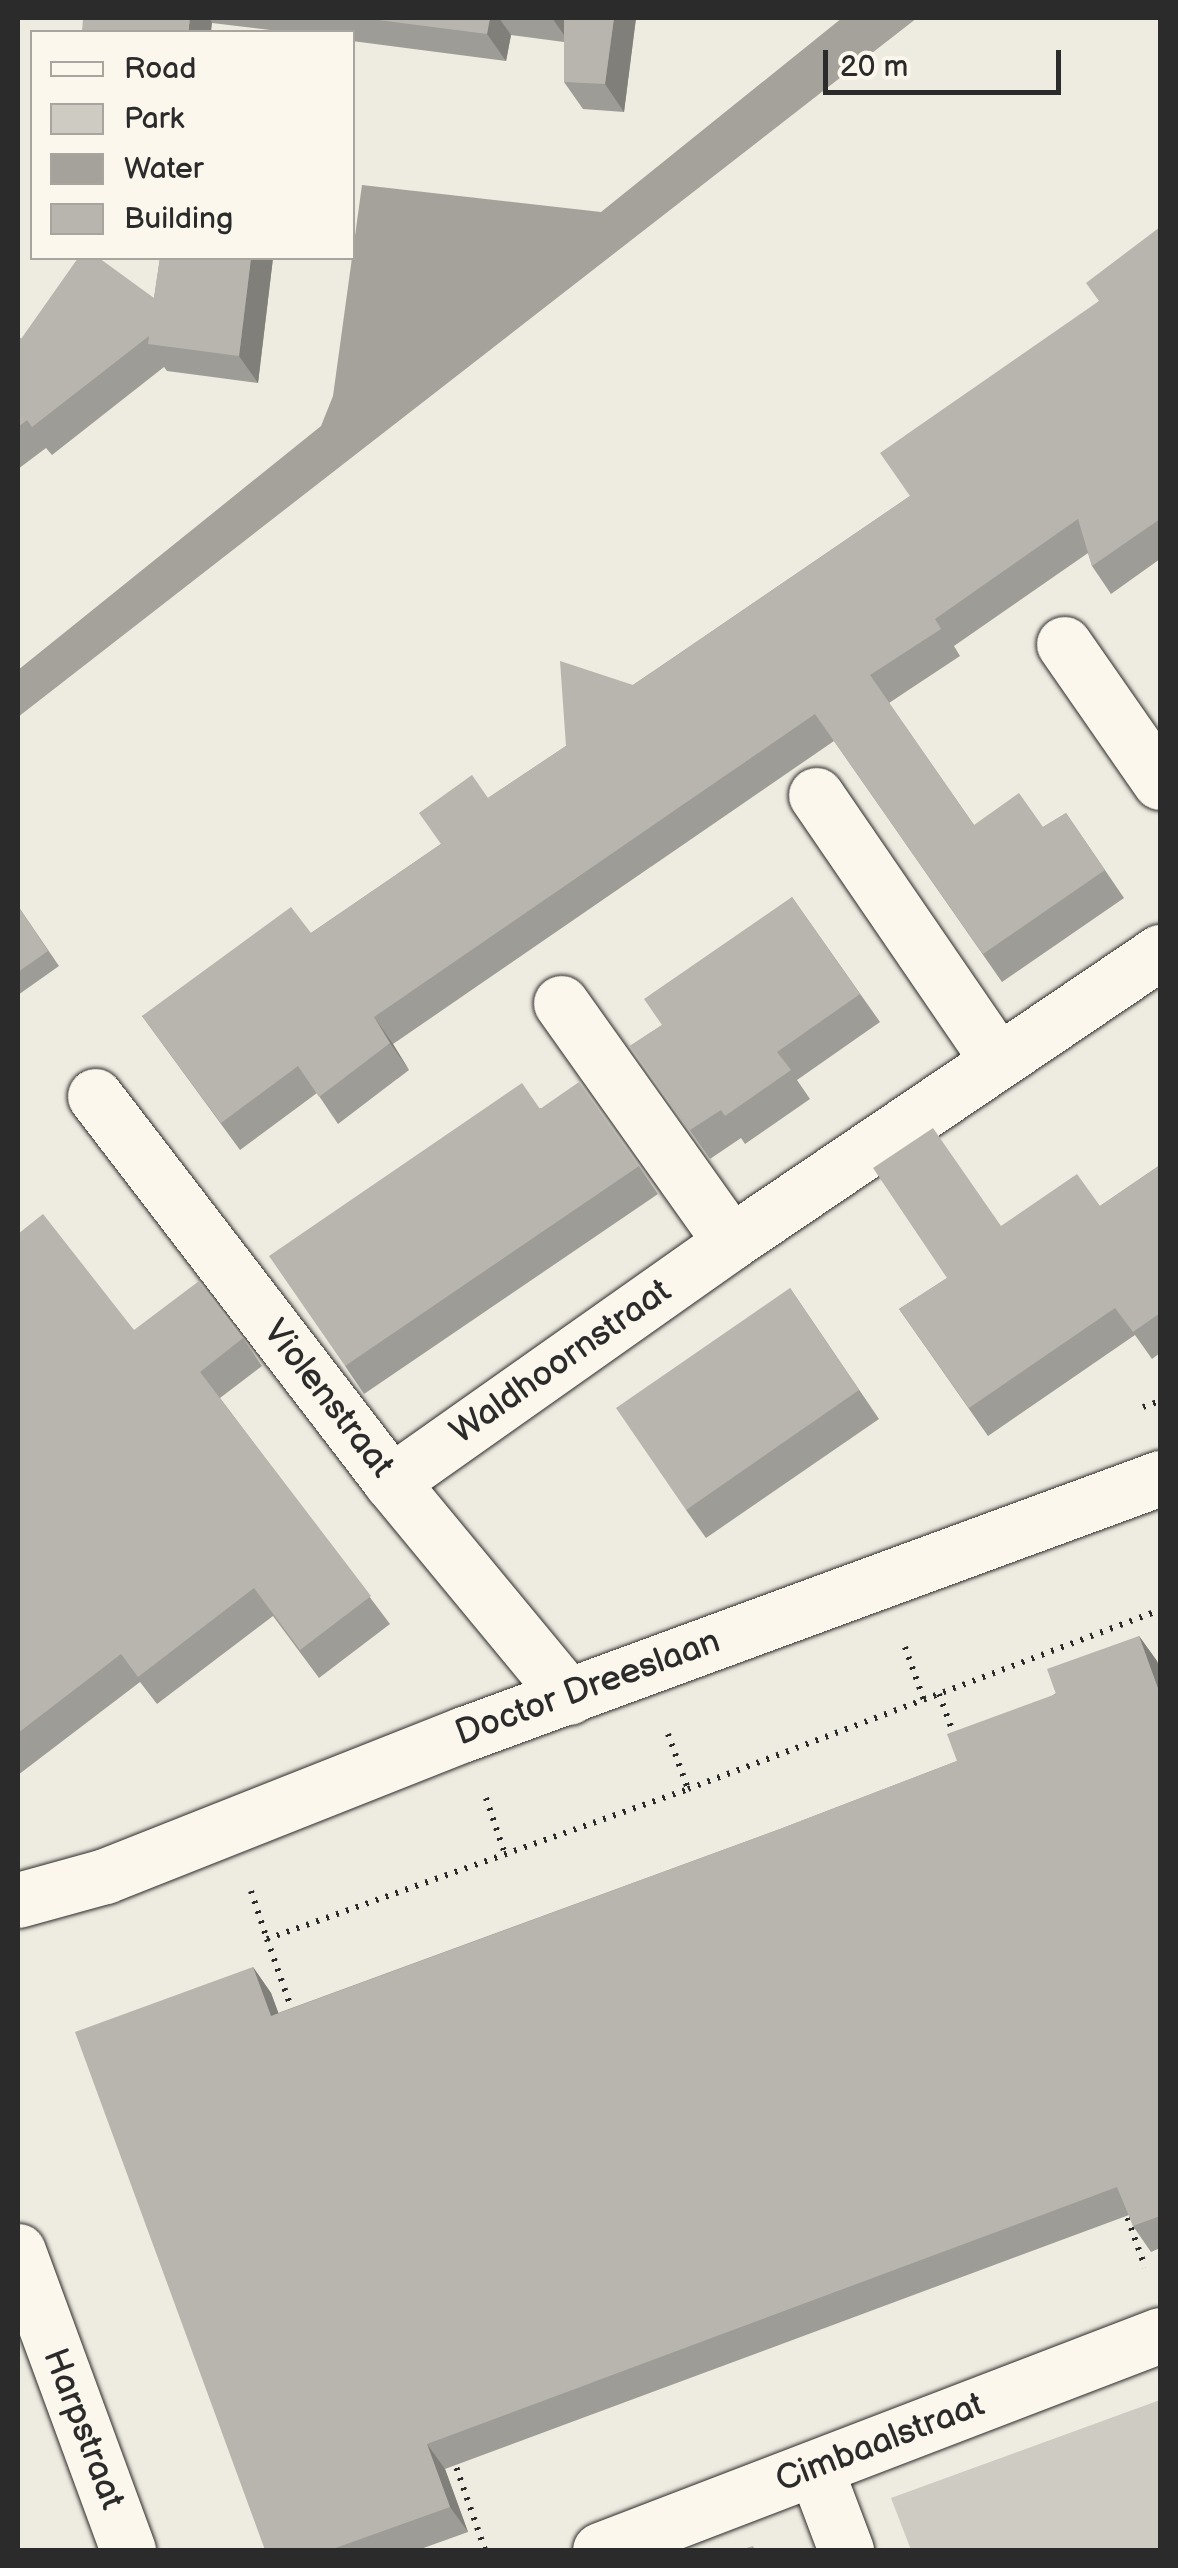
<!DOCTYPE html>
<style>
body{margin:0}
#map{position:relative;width:1178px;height:2568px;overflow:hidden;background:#eeebe0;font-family:"Balsamiq Sans",sans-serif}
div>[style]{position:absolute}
.green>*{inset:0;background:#cecbc2}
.water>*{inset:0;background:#a4a29a}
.path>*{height:6px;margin-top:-3px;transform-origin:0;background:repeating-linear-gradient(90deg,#2b2b2b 0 2.5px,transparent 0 10.5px)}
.roads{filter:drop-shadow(0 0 2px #2b2b2b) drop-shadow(0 0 2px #2b2b2b)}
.minor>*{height:55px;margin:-27.5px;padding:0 27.5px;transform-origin:27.5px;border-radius:27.5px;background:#fbf7ec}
.wall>*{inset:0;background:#9e9c96}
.shaded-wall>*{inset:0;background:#817f7a}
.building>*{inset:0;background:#b8b5ae}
span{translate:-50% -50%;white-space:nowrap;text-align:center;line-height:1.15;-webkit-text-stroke:10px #fbf7ec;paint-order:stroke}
.street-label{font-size:35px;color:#2b2b2b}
.frame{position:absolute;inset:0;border:20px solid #2b2b2b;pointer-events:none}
.legend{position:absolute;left:30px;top:30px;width:325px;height:230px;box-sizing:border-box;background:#fbf7ec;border:2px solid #a8a59f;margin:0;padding:12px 18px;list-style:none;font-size:30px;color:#2b2b2b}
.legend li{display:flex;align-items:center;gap:20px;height:50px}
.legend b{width:50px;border:2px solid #a8a59f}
.scale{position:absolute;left:823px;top:50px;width:238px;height:45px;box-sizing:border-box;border:5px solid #2b2b2b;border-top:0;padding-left:12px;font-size:30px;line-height:35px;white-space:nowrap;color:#2b2b2b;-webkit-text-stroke:8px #fbf7ec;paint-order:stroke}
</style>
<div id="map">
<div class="green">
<i style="clip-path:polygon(1160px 2400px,1160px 2550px,911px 2550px,891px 2498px)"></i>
</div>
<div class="water">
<i style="clip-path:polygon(842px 18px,917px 18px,18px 717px,18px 670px,321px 426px,333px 396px,362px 185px,601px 212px)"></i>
</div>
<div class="path">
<i style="left:1143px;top:1407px;width:18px;rotate:-19deg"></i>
<i style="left:905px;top:1647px;width:56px;rotate:70.3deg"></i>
<i style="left:939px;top:1694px;width:44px;rotate:69.9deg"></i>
<i style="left:668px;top:1734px;width:59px;rotate:70deg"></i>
<i style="left:486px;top:1798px;width:59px;rotate:71.3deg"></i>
<i style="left:251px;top:1891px;width:51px;rotate:71.6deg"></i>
<i style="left:267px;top:1939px;width:447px;rotate:-19.6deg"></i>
<i style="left:688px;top:1789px;width:505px;rotate:-20.77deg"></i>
<i style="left:267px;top:1939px;width:78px;rotate:70.6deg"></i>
<i style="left:1124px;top:2208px;width:63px;rotate:70.4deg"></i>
<i style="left:453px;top:2458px;width:97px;rotate:70.8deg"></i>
</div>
<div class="roads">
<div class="minor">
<i style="left:1064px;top:644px;width:168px;rotate:55.2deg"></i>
<i style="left:816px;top:795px;width:322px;rotate:55.6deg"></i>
<i style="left:561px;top:1003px;width:293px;rotate:54.6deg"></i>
<i style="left:95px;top:1096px;width:486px;rotate:52.5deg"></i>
<i style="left:391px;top:1482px;width:279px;rotate:50.4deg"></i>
<i style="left:391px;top:1482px;width:416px;rotate:-35.2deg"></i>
<i style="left:731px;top:1242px;width:518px;rotate:-34.06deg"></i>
<i style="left:18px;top:1900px;width:90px;rotate:-15.4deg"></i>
<i style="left:105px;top:1876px;width:386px;rotate:-21.6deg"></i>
<i style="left:464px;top:1734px;width:742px;rotate:-20.19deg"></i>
<i style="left:18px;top:2251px;width:319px;rotate:69.8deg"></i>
<i style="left:815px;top:2468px;width:88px;rotate:69.3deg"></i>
<i style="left:600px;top:2550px;width:600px;rotate:-21deg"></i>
</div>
</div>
<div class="wall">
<i style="clip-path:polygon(83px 18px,636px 18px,624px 112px,583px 109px,564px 82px,564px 42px,511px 35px,506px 61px,352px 41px,352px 32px,287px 32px,212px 23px)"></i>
<i style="clip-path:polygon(1160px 227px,1160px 559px,1111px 594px,1092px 566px,1088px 553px,954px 646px,960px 656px,889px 703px,974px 825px,1043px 827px,1066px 813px,1124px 898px,1002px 982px,834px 741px,393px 1044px,409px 1070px,338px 1124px,317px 1093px,240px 1150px,142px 1016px,311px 933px,441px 844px,488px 798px,566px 746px,633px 685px,910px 496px,1099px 301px)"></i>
<i style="clip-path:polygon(160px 258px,273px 258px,258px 383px,167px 371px,164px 367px,52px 455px,46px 448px,18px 469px,18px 335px,21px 339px,154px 298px)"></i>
<i style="clip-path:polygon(792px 897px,880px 1022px,797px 1080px,810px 1099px,745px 1144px,741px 1138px,710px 1159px,630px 1046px,662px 1025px)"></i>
<i style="clip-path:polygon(18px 906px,59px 966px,18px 995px)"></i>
<i style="clip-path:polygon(540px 1108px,639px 1166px,658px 1194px,364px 1394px,345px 1366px)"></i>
<i style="clip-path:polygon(1160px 1165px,1160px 1353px,1152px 1359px,1135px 1335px,988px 1436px,899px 1309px,947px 1278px,1001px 1226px,1100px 1206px)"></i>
<i style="clip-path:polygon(18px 1234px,134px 1330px,243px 1338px,262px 1366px,220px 1398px,390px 1624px,319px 1678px,273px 1616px,157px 1704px,140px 1682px,18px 1775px)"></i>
<i style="clip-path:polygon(790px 1288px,879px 1419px,706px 1538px,686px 1510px)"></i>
<i style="clip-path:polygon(1139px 1636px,1157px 1661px,1160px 1671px,1160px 2248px,1151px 2252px,1133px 2226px,1129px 2215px,445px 2469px,468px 2532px,418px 2550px,265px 2550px,253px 1967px,271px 1993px,278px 2013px,780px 1829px,957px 1761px)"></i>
</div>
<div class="shaded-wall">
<i style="clip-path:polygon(190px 18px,209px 18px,212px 23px,211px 32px,188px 32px)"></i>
<i style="clip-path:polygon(490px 18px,499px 18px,511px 35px,506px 61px,487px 34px)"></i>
<i style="clip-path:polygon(552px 18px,572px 18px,569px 42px)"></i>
<i style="clip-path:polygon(614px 18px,636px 18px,624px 112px,605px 84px)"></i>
<i style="clip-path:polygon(251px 258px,273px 258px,258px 383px,239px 356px)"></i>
<i style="clip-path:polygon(374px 1017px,393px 1044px,409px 1070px,390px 1043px)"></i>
<i style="clip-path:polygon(1139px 1636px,1157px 1661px,1160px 1671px,1160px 1694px)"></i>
<i style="clip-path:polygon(253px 1967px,271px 1993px,289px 2041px,271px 2016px)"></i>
<i style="clip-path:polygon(427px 2444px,445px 2469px,468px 2532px,450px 2507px)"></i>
</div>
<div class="building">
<i style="clip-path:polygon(83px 18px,190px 18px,188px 32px,82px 32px)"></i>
<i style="clip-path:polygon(363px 18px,490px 18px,487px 34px)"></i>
<i style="clip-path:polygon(564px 18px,614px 18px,605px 84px,564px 82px)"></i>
<i style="clip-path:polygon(1160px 227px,1160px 519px,1092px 566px,1078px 519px,935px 619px,941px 629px,870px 675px,974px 825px,1019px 793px,1043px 827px,1066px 813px,1105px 870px,983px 954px,815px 714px,374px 1017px,390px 1043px,319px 1097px,298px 1066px,221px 1123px,142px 1016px,291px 907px,311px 933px,441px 844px,419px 813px,472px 775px,488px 798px,566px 746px,560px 661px,633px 685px,910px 496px,880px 453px,1099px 301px,1086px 283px)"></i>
<i style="clip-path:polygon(78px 258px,99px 258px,154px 298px,160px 258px,251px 258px,239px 356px,148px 344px,149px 336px,32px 427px,27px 420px,18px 427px,18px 335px,21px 339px)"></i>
<i style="clip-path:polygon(792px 897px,860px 994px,777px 1052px,791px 1070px,725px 1116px,721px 1110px,690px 1130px,630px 1046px,662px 1025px,644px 999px)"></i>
<i style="clip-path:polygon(18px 906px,48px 951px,18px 972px)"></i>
<i style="clip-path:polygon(579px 1082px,639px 1166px,345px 1366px,269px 1256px,522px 1083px,540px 1109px)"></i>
<i style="clip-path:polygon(933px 1128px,1001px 1226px,1077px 1174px,1100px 1206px,1160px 1165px,1160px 1313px,1133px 1332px,1115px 1308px,969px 1408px,899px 1309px,947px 1278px,873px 1168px)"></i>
<i style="clip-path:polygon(43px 1214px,134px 1330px,199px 1281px,243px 1338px,200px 1372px,371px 1596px,300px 1650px,254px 1588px,138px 1677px,121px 1654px,18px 1733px,18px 1234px)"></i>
<i style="clip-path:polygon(790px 1288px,859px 1390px,686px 1510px,616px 1408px)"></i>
<i style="clip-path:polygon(1139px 1636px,1160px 1694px,1160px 2216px,1133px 2226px,1117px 2187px,427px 2444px,450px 2507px,330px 2550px,265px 2550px,75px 2032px,253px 1967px,271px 2016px,780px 1829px,957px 1761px,947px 1734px,1056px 1694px,1047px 1669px)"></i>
<i style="clip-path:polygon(753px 2546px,755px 2550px,740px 2550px)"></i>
</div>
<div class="street-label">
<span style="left:561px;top:1362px;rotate:-35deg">Waldhoornstraat</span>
<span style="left:328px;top:1399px;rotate:52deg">Violenstraat</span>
<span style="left:588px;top:1688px;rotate:-20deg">Doctor Dreeslaan</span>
<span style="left:83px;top:2429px;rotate:69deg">Harpstraat</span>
<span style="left:880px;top:2443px;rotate:-21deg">Cimbaalstraat</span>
</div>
<div class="frame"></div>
<ul class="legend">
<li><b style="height:12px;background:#fbf7ec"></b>Road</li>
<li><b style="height:28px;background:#cecbc2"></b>Park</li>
<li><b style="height:28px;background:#a4a29a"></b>Water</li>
<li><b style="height:28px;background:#b8b5ae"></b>Building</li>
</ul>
<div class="scale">20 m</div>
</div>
